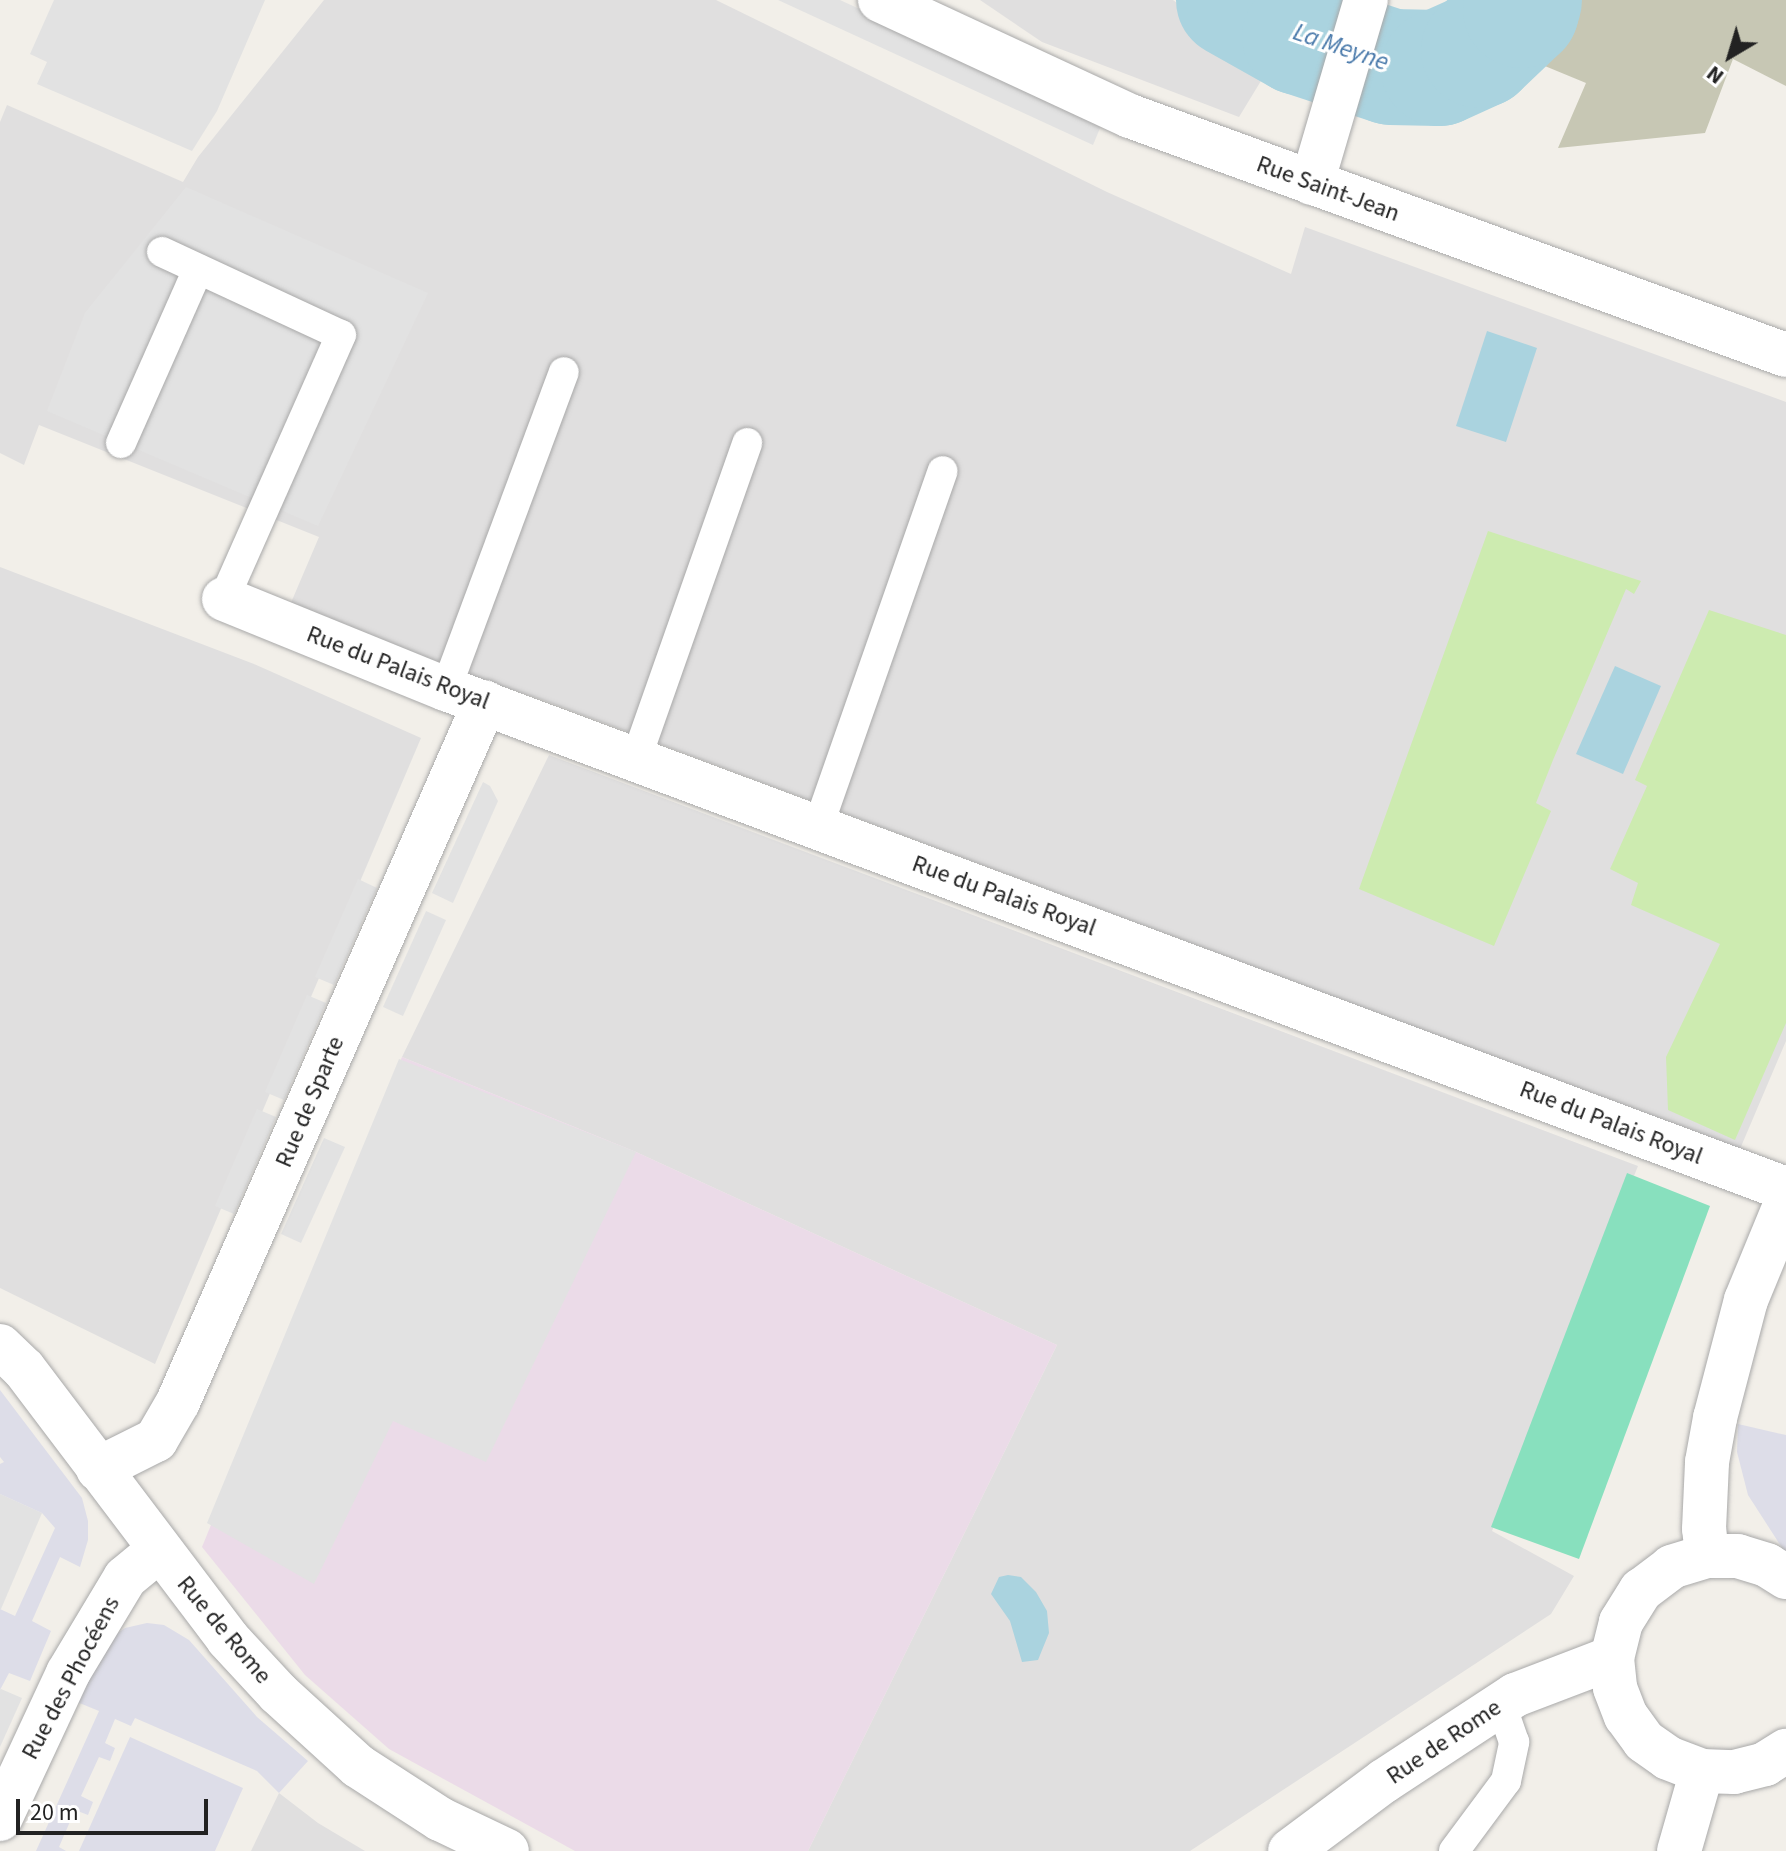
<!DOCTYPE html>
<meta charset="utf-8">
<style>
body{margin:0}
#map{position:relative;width:1786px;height:1851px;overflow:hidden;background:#f2efe9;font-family:"Source Sans 3",sans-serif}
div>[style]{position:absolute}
.residential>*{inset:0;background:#e0dfdf}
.industrial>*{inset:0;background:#ebdbe8}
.construction>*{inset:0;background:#c7c7b4}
.grass>*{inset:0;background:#cdebb0}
.pitch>*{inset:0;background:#88e0be}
.parking>*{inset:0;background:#e2e2e2}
.plaza>*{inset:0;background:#dddde8}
.water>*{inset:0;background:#aad3df}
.river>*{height:116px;margin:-58px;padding:0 58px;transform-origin:58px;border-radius:58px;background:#aad3df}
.roads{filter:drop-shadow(0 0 2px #a9a9a9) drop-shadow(0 0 2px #a9a9a9)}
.lane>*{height:30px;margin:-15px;padding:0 15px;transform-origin:15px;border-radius:15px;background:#fff}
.street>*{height:44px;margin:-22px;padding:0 22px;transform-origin:22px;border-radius:22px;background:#fff}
span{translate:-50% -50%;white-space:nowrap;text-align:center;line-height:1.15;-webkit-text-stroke:6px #fff;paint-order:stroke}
.street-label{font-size:24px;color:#222}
.water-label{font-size:26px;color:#4a7aab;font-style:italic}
.north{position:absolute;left:1690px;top:16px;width:80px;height:80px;-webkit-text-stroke:6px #fff;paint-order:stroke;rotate:218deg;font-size:22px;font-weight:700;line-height:32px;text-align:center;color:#222}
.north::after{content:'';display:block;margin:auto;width:28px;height:36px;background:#222;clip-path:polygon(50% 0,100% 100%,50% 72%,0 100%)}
.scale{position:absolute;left:16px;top:1799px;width:192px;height:36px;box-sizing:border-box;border:4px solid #222;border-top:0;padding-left:10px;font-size:24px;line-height:28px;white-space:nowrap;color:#222;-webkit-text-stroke:6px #fff;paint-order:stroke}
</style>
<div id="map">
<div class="residential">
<i style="clip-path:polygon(324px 0,716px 0,1107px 192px,1291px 274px,1305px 227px,1786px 402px,1786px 1041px,1740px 1149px,543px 700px,422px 659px,290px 605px,319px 537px,39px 425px,24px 465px,0 453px,0 122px,7px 105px,183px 182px,198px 157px)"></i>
<i style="clip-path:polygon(980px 0,1173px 0,1267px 71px,1239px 117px,1042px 42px)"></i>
<i style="clip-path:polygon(1297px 0,1366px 0,1316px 11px)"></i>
<i style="clip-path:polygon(0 567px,254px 664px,421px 738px,155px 1364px,0 1288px)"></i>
<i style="clip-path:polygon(549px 755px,1638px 1166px,1492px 1531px,1574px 1576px,1551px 1614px,1190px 1851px,808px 1851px,1057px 1345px,636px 1152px,402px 1057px)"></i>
<i style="clip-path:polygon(279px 1793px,318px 1823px,365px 1851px,251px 1851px)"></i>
</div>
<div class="industrial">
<i style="clip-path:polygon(402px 1057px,636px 1152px,1057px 1345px,808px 1851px,575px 1851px,389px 1749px,305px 1675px,202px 1547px)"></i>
</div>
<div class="construction">
<i style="clip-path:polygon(1554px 0,1786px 0,1786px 86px,1733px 59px,1705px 133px,1558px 148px,1586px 83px,1540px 64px,1533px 53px)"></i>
</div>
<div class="grass">
<i style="clip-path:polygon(1488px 531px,1641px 581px,1634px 594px,1626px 589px,1553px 760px,1536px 803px,1551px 811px,1494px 946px,1359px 889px)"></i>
<i style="clip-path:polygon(1709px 610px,1786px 635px,1786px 1023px,1735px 1140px,1668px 1110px,1666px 1057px,1720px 944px,1631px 905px,1638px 883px,1610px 869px,1647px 786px,1635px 780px)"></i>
</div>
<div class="pitch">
<i style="clip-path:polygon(1627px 1173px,1710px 1206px,1579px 1559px,1491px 1527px)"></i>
</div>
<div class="parking">
<i style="clip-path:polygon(54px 0,265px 0,217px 111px,192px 151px,37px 84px,47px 62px,30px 54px)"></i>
<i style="clip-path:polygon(778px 0,840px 0,1103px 121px,1093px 145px)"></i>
<i style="clip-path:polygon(186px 187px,428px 293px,318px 526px,47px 411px,85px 313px)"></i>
<i style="clip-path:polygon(483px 782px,490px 786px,498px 801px,453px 903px,432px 893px)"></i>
<i style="clip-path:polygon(358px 879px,377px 888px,334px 985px,315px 977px)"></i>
<i style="clip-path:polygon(426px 911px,446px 920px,403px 1016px,383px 1007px)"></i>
<i style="clip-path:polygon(307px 995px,326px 1003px,284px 1100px,265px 1092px)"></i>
<i style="clip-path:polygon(399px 1059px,636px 1152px,486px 1462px,393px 1421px,314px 1584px,207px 1523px)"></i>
<i style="clip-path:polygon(257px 1109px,276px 1117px,234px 1214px,215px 1206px)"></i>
<i style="clip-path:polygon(324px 1138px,345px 1147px,301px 1243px,281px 1234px)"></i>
<i style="clip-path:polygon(0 1494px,42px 1513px,1px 1609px,0 1609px)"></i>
<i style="clip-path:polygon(1px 1689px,22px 1698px,0 1747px,0 1690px)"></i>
</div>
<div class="plaza">
<i style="clip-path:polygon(0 1390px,82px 1498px,88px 1521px,88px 1540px,80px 1567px,60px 1557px,32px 1621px,51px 1631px,30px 1681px,9px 1673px,0 1690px,0 1609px,15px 1616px,55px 1528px,42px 1513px,0 1494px,0 1464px,4px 1462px,0 1457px)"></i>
<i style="clip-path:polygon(1738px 1424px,1786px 1435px,1786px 1554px,1748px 1495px,1737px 1452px)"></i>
<i style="clip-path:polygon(147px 1623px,164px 1625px,189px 1640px,257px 1717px,308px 1761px,279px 1793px,257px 1771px,135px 1718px,131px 1726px,115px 1719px,105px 1743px,115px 1748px,110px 1761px,99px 1757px,81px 1796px,93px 1802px,88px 1815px,75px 1810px,59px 1847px,66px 1851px,36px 1851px,99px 1711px,77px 1702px,108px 1640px,125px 1628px)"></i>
<i style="clip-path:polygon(130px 1737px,243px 1788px,215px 1851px,79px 1851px)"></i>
</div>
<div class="water">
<i style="clip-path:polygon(1183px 0,1292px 0,1333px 24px,1314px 83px,1291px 78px,1250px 53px)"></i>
<i style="clip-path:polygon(1491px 0,1554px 0,1542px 30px,1498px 54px,1464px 84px,1394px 99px,1359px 95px,1379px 30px,1441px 45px,1470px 31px)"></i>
<i style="clip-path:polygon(1487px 331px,1537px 348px,1506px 442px,1456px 426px)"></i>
<i style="clip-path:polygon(1615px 666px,1661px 686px,1623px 774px,1576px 754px)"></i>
<i style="clip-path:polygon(1008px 1575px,1021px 1577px,1036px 1592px,1047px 1611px,1049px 1633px,1038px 1660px,1022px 1662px,1010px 1621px,991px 1594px,999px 1577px)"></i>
</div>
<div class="river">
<i style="left:1234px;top:0;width:76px;rotate:29.3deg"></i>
<i style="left:1300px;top:37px;width:96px;rotate:18.2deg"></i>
<i style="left:1391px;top:67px;width:48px;rotate:1.2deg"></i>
<i style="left:1439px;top:68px;width:44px;rotate:-24.2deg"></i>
<i style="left:1479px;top:50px;width:58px;rotate:-43.6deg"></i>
<i style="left:1521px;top:10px;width:10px;rotate:-73deg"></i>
</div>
<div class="roads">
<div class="lane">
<i style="left:162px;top:252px;width:197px;rotate:24.9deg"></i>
<i style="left:341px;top:335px;width:289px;rotate:113.9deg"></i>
<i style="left:121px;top:443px;width:190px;rotate:-66.1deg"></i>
<i style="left:446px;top:689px;width:338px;rotate:-69.6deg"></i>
<i style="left:636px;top:759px;width:335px;rotate:-70.6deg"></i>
<i style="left:818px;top:827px;width:377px;rotate:-70.7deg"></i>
<i style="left:1454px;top:1851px;width:87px;rotate:-53.4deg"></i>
<i style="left:1506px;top:1781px;width:40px;rotate:-78deg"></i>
<i style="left:1514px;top:1742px;width:39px;rotate:-109deg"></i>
</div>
<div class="street">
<i style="left:880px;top:0;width:276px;rotate:24.9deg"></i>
<i style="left:1130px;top:116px;width:698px;rotate:20.02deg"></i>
<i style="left:1312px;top:183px;width:191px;rotate:-73.6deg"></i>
<i style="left:224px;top:599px;width:240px;rotate:22.1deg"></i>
<i style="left:446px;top:689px;width:1430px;rotate:20.46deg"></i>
<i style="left:0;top:1346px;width:33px;rotate:44deg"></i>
<i style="left:24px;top:1369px;width:338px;rotate:52.9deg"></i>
<i style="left:228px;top:1639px;width:74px;rotate:47.2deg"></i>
<i style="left:278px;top:1693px;width:108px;rotate:42.4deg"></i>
<i style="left:358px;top:1766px;width:98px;rotate:32.9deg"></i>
<i style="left:440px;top:1819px;width:74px;rotate:25.5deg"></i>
<i style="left:98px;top:1469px;width:65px;rotate:-26.6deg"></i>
<i style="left:156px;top:1440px;width:44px;rotate:-59.9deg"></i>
<i style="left:178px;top:1402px;width:764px;rotate:-66.32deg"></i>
<i style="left:1707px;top:1556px;width:27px;rotate:-96deg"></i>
<i style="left:1704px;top:1529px;width:67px;rotate:-87.4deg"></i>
<i style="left:1707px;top:1462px;width:45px;rotate:-79.7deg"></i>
<i style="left:1715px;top:1418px;width:122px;rotate:-75.3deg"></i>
<i style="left:1746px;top:1300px;width:105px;rotate:-67.6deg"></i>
<i style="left:1786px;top:1577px;width:22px;rotate:-148deg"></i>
<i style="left:1767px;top:1565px;width:30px;rotate:-163deg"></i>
<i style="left:1738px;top:1556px;width:31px;rotate:180deg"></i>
<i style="left:1707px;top:1556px;width:37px;rotate:163deg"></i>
<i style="left:1672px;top:1567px;width:39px;rotate:143deg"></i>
<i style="left:1641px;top:1590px;width:38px;rotate:122deg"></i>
<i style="left:1621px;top:1622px;width:37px;rotate:104deg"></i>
<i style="left:1612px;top:1658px;width:30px;rotate:84deg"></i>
<i style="left:1615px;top:1688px;width:30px;rotate:69deg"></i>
<i style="left:1626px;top:1716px;width:31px;rotate:54deg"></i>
<i style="left:1644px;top:1741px;width:29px;rotate:35deg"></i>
<i style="left:1668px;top:1758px;width:36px;rotate:21deg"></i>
<i style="left:1702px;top:1771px;width:32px;rotate:2deg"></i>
<i style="left:1734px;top:1772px;width:32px;rotate:-14deg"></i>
<i style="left:1765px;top:1764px;width:25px;rotate:-32deg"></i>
<i style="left:0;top:1819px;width:161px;rotate:-65deg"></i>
<i style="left:68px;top:1673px;width:111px;rotate:-59deg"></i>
<i style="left:125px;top:1578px;width:44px;rotate:-39.5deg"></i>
<i style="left:1290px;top:1851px;width:117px;rotate:-36.7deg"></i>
<i style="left:1384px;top:1781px;width:157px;rotate:-33.3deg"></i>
<i style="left:1515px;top:1695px;width:104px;rotate:-20.9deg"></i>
<i style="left:1679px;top:1851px;width:83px;rotate:-74deg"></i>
</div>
</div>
<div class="street-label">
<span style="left:1328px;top:189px;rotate:20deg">Rue Saint-Jean</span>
<span style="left:398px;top:668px;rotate:21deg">Rue du Palais Royal</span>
<span style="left:1004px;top:896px;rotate:20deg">Rue du Palais Royal</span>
<span style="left:310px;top:1102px;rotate:-67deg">Rue de Sparte</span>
<span style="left:1611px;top:1123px;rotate:21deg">Rue du Palais Royal</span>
<span style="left:224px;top:1630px;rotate:50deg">Rue de Rome</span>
<span style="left:71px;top:1678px;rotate:-62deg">Rue des Phocéens</span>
<span style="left:1444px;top:1742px;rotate:-34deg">Rue de Rome</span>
</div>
<div class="water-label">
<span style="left:1341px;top:47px;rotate:19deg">La Meyne</span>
</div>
<div class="north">N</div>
<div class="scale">20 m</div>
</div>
